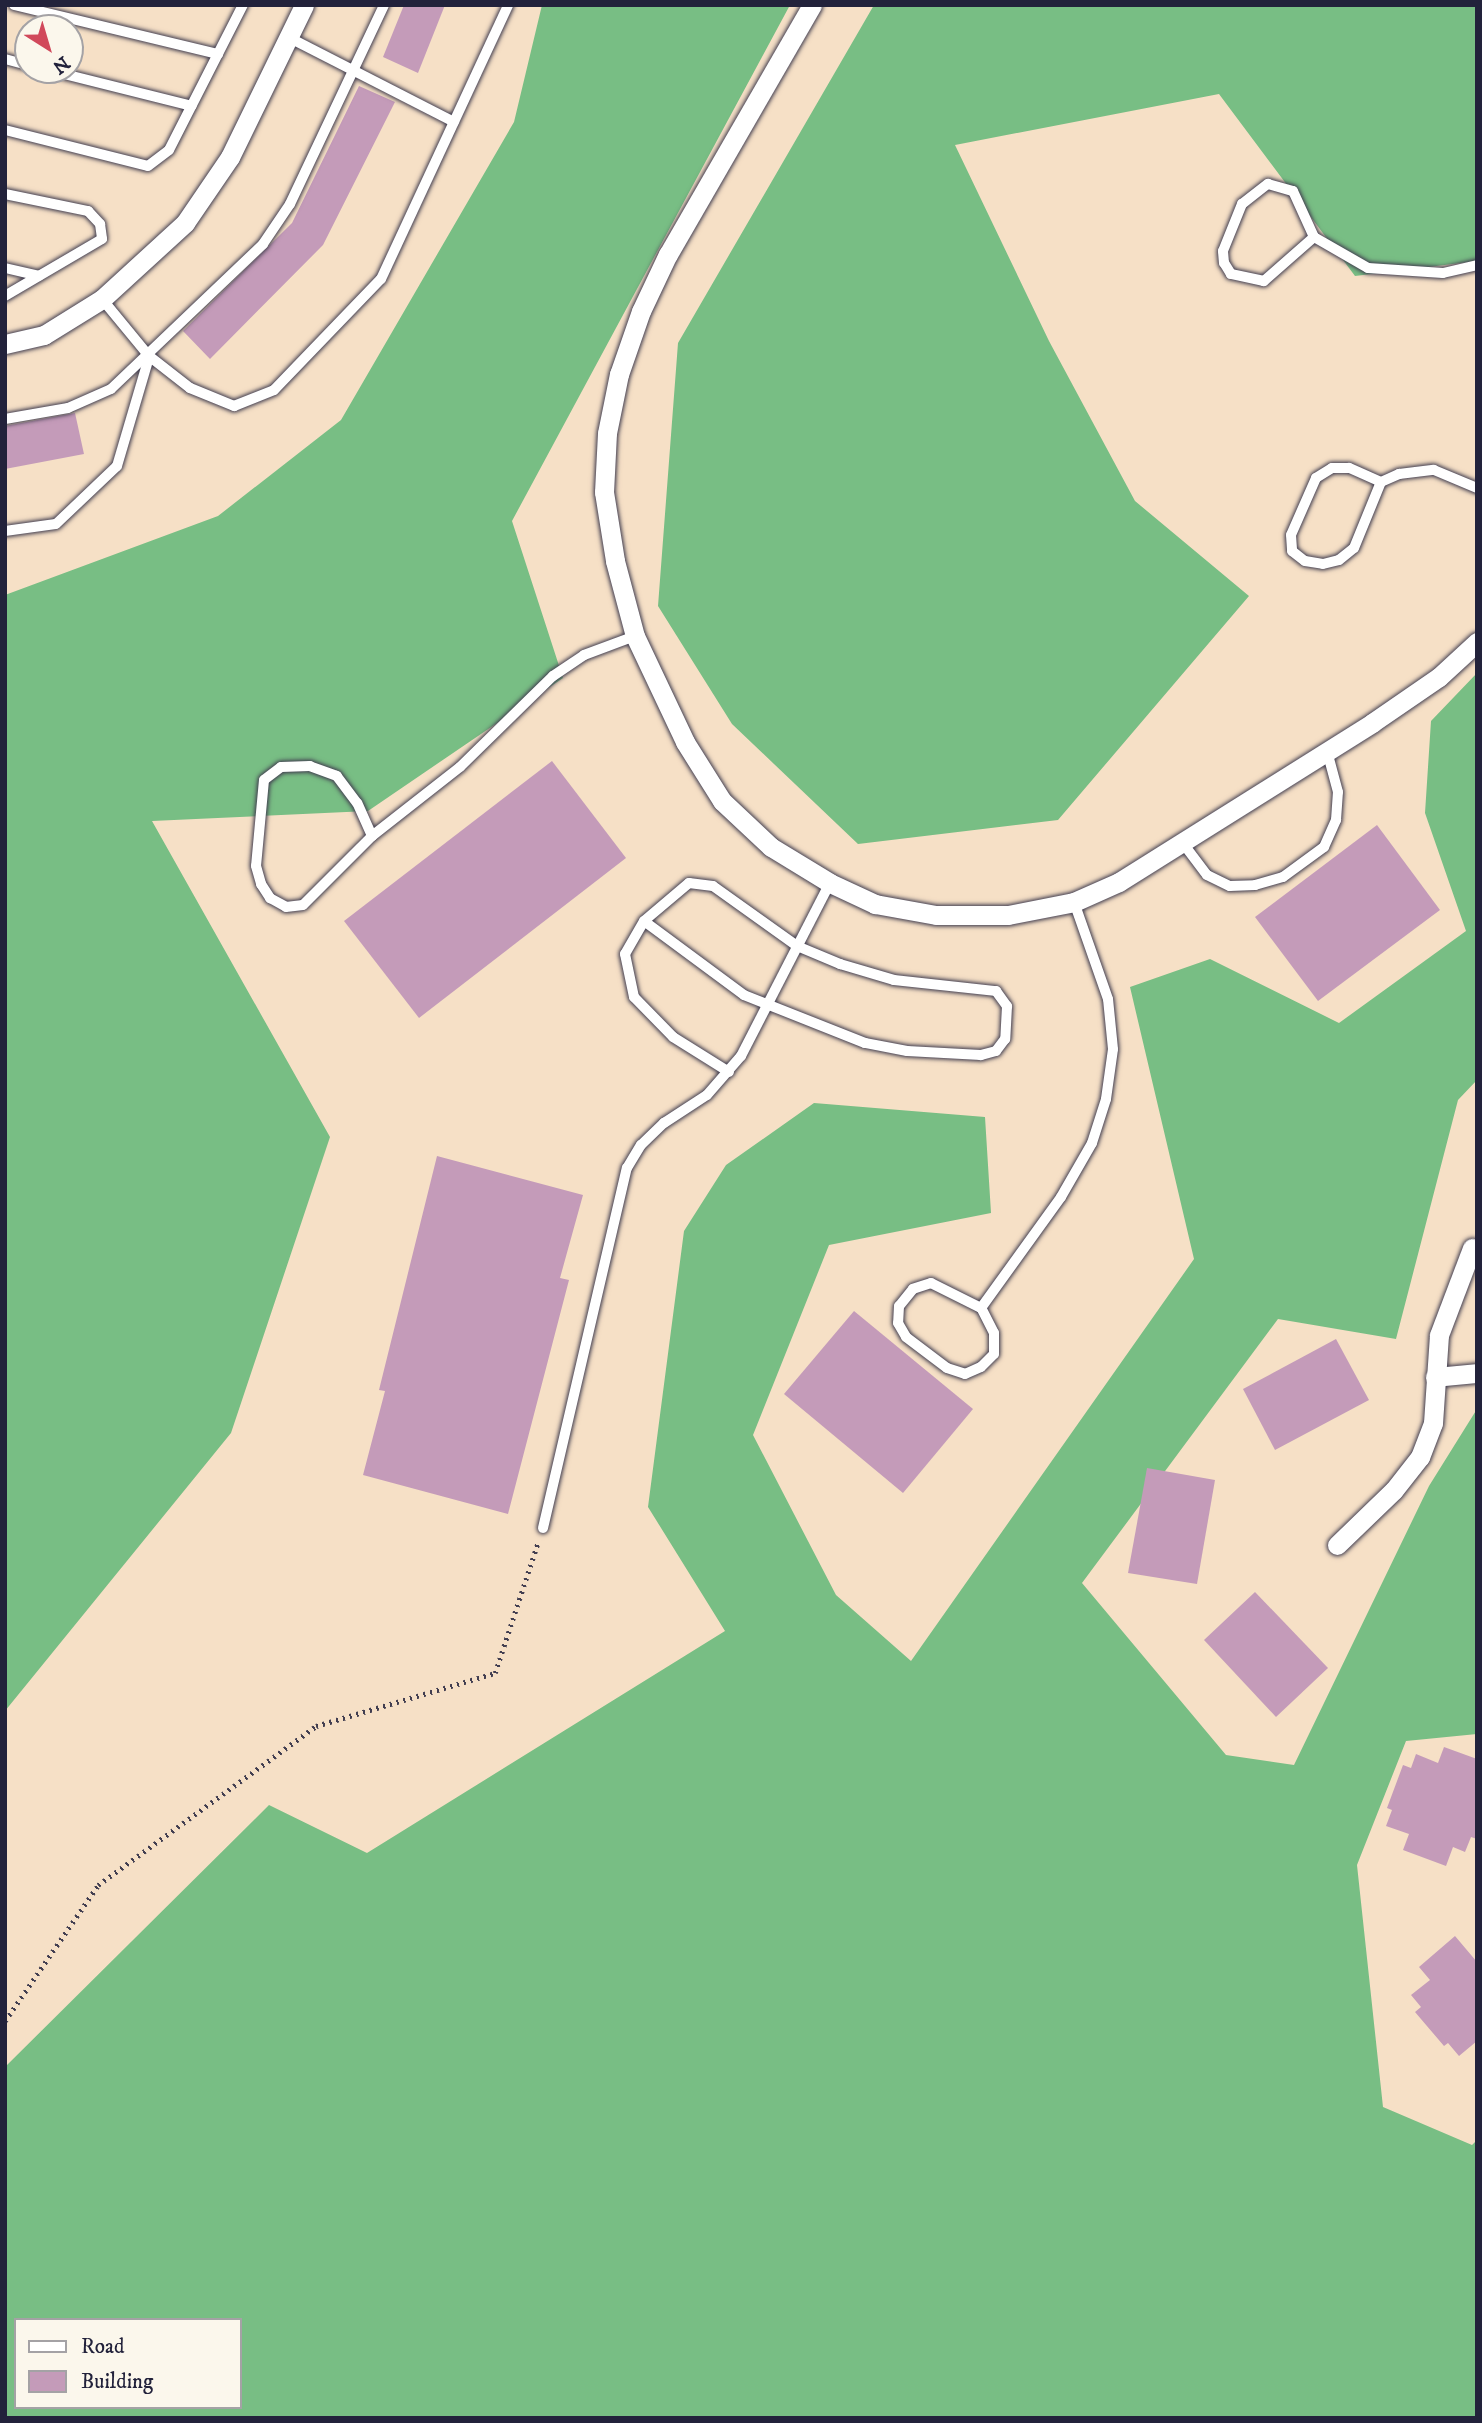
<!DOCTYPE html>
<style>
body{margin:0}
#map{position:relative;width:1482px;height:2423px;overflow:hidden;background:#f6e0c6;font-family:"IM FELL DW Pica",serif}
div>[style]{position:absolute}
.forest>*{inset:0;background:#78be84}
.building>*{inset:0;background:#c49bb9}
.path>*{height:4.5px;margin-top:-2.25px;transform-origin:0;background:repeating-linear-gradient(90deg,#423e50 0 2px,transparent 0 7px)}
.roads{filter:drop-shadow(0 0 2px #423e50) drop-shadow(0 0 2px #423e50)}
.service>*{height:10px;margin:-5px;padding:0 5px;transform-origin:5px;border-radius:5px;background:#fff}
.minor>*{height:19px;margin:-9.5px;padding:0 9.5px;transform-origin:9.5px;border-radius:9.5px;background:#fff}
span{translate:-50% -50%;white-space:nowrap;text-align:center;line-height:1.15;-webkit-text-stroke:5px #fbf7ec;paint-order:stroke}
.frame{position:absolute;inset:0;border:7px solid #22223b;pointer-events:none}
.legend{position:absolute;left:14px;top:2318px;width:228px;height:91px;box-sizing:border-box;background:#fbf7ec;border:2px solid #a4a2a5;margin:0;padding:9px 12px;list-style:none;font-size:21px;color:#22223b}
.legend li{display:flex;align-items:center;gap:14px;height:35px}
.legend b{width:35px;border:2px solid #a4a2a5}
.north{position:absolute;left:14px;top:14px;width:70px;height:70px;box-sizing:border-box;background:#fbf7ec;border:2px solid #a4a2a5;border-radius:50%;rotate:143deg;font-size:19px;font-weight:700;line-height:28px;text-align:center;color:#22223b}
.north::after{content:'';display:block;margin:auto;width:24px;height:32px;background:#d1495b;clip-path:polygon(50% 0,100% 100%,50% 72%,0 100%)}
</style>
<div id="map">
<div class="forest">
<i style="clip-path:polygon(542px 5px,790px 5px,512px 521px,563px 678px,368px 811px,152px 821px,330px 1137px,231px 1433px,5px 1711px,5px 595px,218px 516px,341px 420px,514px 122px)"></i>
<i style="clip-path:polygon(874px 5px,1477px 5px,1477px 261px,1355px 276px,1219px 94px,955px 145px,1049px 341px,1135px 501px,1249px 596px,1058px 820px,858px 844px,732px 724px,658px 606px,678px 343px)"></i>
<i style="clip-path:polygon(evenodd,1477px 673px,1477px 1080px,1458px 1100px,1396px 1339px,1278px 1319px,1082px 1583px,1226px 1755px,1294px 1765px,1429px 1486px,1477px 1409px,1477px 1734px,1406px 1741px,1357px 1865px,1383px 2107px,1472px 2145px,1477px 2140px,1477px 2418px,5px 2418px,5px 2067px,269px 1805px,367px 1853px,725px 1631px,648px 1507px,684px 1231px,726px 1165px,814px 1103px,985px 1117px,991px 1213px,829px 1245px,753px 1435px,836px 1595px,911px 1661px,1194px 1259px,1130px 987px,1210px 959px,1339px 1023px,1466px 931px,1425px 813px,1431px 721px,1477px 673px,16px 2320px,240px 2320px,240px 2407px,16px 2407px,16px 2320px)"></i>
</div>
<div class="building">
<i style="clip-path:polygon(404px 5px,445px 5px,418px 73px,383px 57px)"></i>
<i style="clip-path:polygon(359px 86px,395px 102px,323px 245px,210px 359px,183px 331px,292px 223px)"></i>
<i style="clip-path:polygon(75px 413px,84px 454px,5px 469px,5px 426px)"></i>
<i style="clip-path:polygon(552px 761px,626px 858px,419px 1018px,344px 921px)"></i>
<i style="clip-path:polygon(1377px 825px,1440px 910px,1318px 1001px,1255px 917px)"></i>
<i style="clip-path:polygon(437px 1156px,583px 1195px,560px 1278px,569px 1280px,508px 1514px,363px 1475px,385px 1391px,379px 1390px)"></i>
<i style="clip-path:polygon(854px 1311px,973px 1409px,903px 1493px,784px 1394px)"></i>
<i style="clip-path:polygon(1336px 1339px,1369px 1400px,1275px 1450px,1243px 1389px)"></i>
<i style="clip-path:polygon(1147px 1468px,1215px 1480px,1197px 1584px,1128px 1573px)"></i>
<i style="clip-path:polygon(1255px 1592px,1328px 1668px,1276px 1717px,1204px 1640px)"></i>
<i style="clip-path:polygon(1444px 1747px,1477px 1759px,1477px 1839px,1471px 1837px,1465px 1852px,1453px 1847px,1446px 1866px,1403px 1850px,1409px 1834px,1386px 1826px,1392px 1810px,1387px 1808px,1403px 1765px,1411px 1768px,1416px 1754px,1438px 1763px)"></i>
<i style="clip-path:polygon(1455px 1936px,1477px 1962px,1477px 2041px,1459px 2056px,1448px 2043px,1444px 2046px,1415px 2012px,1421px 2007px,1411px 1995px,1430px 1980px,1419px 1967px)"></i>
</div>
<div class="path">
<i style="left:5px;top:2021px;width:165px;rotate:-55.6deg"></i>
<i style="left:98px;top:1885px;width:270px;rotate:-36.1deg"></i>
<i style="left:316px;top:1726px;width:187px;rotate:-16.5deg"></i>
<i style="left:495px;top:1673px;width:138px;rotate:-71.8deg"></i>
</div>
<div class="roads">
<div class="service">
<i style="left:14px;top:5px;width:210px;rotate:13.5deg"></i>
<i style="left:290px;top:38px;width:184px;rotate:27.1deg"></i>
<i style="left:5px;top:59px;width:24px;rotate:15deg"></i>
<i style="left:48px;top:70px;width:148px;rotate:14deg"></i>
<i style="left:5px;top:130px;width:147px;rotate:14.1deg"></i>
<i style="left:148px;top:166px;width:26px;rotate:-37deg"></i>
<i style="left:169px;top:150px;width:163px;rotate:-63deg"></i>
<i style="left:5px;top:194px;width:85px;rotate:11.6deg"></i>
<i style="left:88px;top:211px;width:18px;rotate:47deg"></i>
<i style="left:100px;top:224px;width:15px;rotate:82deg"></i>
<i style="left:102px;top:239px;width:113px;rotate:149.6deg"></i>
<i style="left:1314px;top:237px;width:67px;rotate:138.7deg"></i>
<i style="left:1264px;top:281px;width:34px;rotate:-168deg"></i>
<i style="left:1231px;top:274px;width:13px;rotate:-122deg"></i>
<i style="left:1224px;top:263px;width:12px;rotate:-95deg"></i>
<i style="left:1223px;top:251px;width:51px;rotate:-68deg"></i>
<i style="left:1242px;top:204px;width:33px;rotate:-38deg"></i>
<i style="left:1268px;top:184px;width:26px;rotate:16deg"></i>
<i style="left:1293px;top:191px;width:51px;rotate:65.5deg"></i>
<i style="left:1314px;top:237px;width:62px;rotate:29.9deg"></i>
<i style="left:1368px;top:268px;width:75px;rotate:3.8deg"></i>
<i style="left:1443px;top:273px;width:35px;rotate:-13deg"></i>
<i style="left:5px;top:268px;width:35px;rotate:13deg"></i>
<i style="left:102px;top:299px;width:74px;rotate:50.5deg"></i>
<i style="left:149px;top:356px;width:52px;rotate:38deg"></i>
<i style="left:190px;top:388px;width:48px;rotate:22.2deg"></i>
<i style="left:234px;top:406px;width:43px;rotate:-21.8deg"></i>
<i style="left:274px;top:390px;width:154px;rotate:-46.1deg"></i>
<i style="left:381px;top:279px;width:302px;rotate:-65.1deg"></i>
<i style="left:5px;top:419px;width:64px;rotate:-9.9deg"></i>
<i style="left:68px;top:408px;width:47px;rotate:-23.8deg"></i>
<i style="left:111px;top:389px;width:210px;rotate:-43.6deg"></i>
<i style="left:263px;top:244px;width:48px;rotate:-56deg"></i>
<i style="left:290px;top:204px;width:220px;rotate:-64.7deg"></i>
<i style="left:1381px;top:482px;width:35px;rotate:-156deg"></i>
<i style="left:1349px;top:468px;width:17px;rotate:180deg"></i>
<i style="left:1332px;top:468px;width:19px;rotate:148deg"></i>
<i style="left:1316px;top:478px;width:62px;rotate:113.7deg"></i>
<i style="left:1291px;top:535px;width:16px;rotate:86deg"></i>
<i style="left:1292px;top:551px;width:16px;rotate:38deg"></i>
<i style="left:1305px;top:561px;width:18px;rotate:9deg"></i>
<i style="left:1323px;top:564px;width:16px;rotate:-14deg"></i>
<i style="left:1339px;top:560px;width:19px;rotate:-39deg"></i>
<i style="left:1354px;top:548px;width:71px;rotate:-67.8deg"></i>
<i style="left:1381px;top:482px;width:20px;rotate:-24deg"></i>
<i style="left:1399px;top:474px;width:35px;rotate:-7deg"></i>
<i style="left:1434px;top:470px;width:47px;rotate:22.7deg"></i>
<i style="left:5px;top:531px;width:51px;rotate:-7.8deg"></i>
<i style="left:56px;top:524px;width:84px;rotate:-43.6deg"></i>
<i style="left:117px;top:466px;width:114px;rotate:-73.6deg"></i>
<i style="left:372px;top:836px;width:36px;rotate:-114deg"></i>
<i style="left:357px;top:803px;width:34px;rotate:-127deg"></i>
<i style="left:337px;top:776px;width:29px;rotate:-160deg"></i>
<i style="left:310px;top:766px;width:29px;rotate:178deg"></i>
<i style="left:281px;top:767px;width:21px;rotate:143deg"></i>
<i style="left:264px;top:780px;width:86px;rotate:95.3deg"></i>
<i style="left:256px;top:866px;width:19px;rotate:74deg"></i>
<i style="left:261px;top:884px;width:17px;rotate:57deg"></i>
<i style="left:270px;top:898px;width:18px;rotate:29deg"></i>
<i style="left:286px;top:907px;width:17px;rotate:-7deg"></i>
<i style="left:303px;top:905px;width:98px;rotate:-45deg"></i>
<i style="left:372px;top:836px;width:112px;rotate:-38.1deg"></i>
<i style="left:460px;top:767px;width:130px;rotate:-44.4deg"></i>
<i style="left:553px;top:676px;width:37px;rotate:-34deg"></i>
<i style="left:584px;top:655px;width:54px;rotate:-20.4deg"></i>
<i style="left:1182px;top:842px;width:41px;rotate:52.9deg"></i>
<i style="left:1207px;top:875px;width:25px;rotate:26deg"></i>
<i style="left:1230px;top:886px;width:25px;rotate:-2deg"></i>
<i style="left:1255px;top:885px;width:29px;rotate:-16deg"></i>
<i style="left:1283px;top:877px;width:51px;rotate:-36.2deg"></i>
<i style="left:1324px;top:847px;width:30px;rotate:-66deg"></i>
<i style="left:1336px;top:820px;width:28px;rotate:-86deg"></i>
<i style="left:1338px;top:792px;width:42px;rotate:-105deg"></i>
<i style="left:689px;top:883px;width:24px;rotate:7deg"></i>
<i style="left:713px;top:886px;width:103px;rotate:35.5deg"></i>
<i style="left:797px;top:946px;width:47px;rotate:22.7deg"></i>
<i style="left:840px;top:964px;width:56px;rotate:16.5deg"></i>
<i style="left:894px;top:980px;width:103px;rotate:6.2deg"></i>
<i style="left:996px;top:991px;width:19px;rotate:54deg"></i>
<i style="left:1007px;top:1006px;width:33px;rotate:93deg"></i>
<i style="left:1005px;top:1039px;width:15px;rotate:127deg"></i>
<i style="left:996px;top:1051px;width:16px;rotate:165deg"></i>
<i style="left:981px;top:1055px;width:74px;rotate:-176.9deg"></i>
<i style="left:907px;top:1051px;width:43px;rotate:-169.2deg"></i>
<i style="left:865px;top:1043px;width:130px;rotate:-158.4deg"></i>
<i style="left:744px;top:995px;width:124px;rotate:-143.5deg"></i>
<i style="left:644px;top:921px;width:59px;rotate:-40.2deg"></i>
<i style="left:644px;top:921px;width:38px;rotate:120deg"></i>
<i style="left:625px;top:954px;width:44px;rotate:78.2deg"></i>
<i style="left:634px;top:997px;width:56px;rotate:45.7deg"></i>
<i style="left:673px;top:1037px;width:66px;rotate:32deg"></i>
<i style="left:981px;top:1308px;width:56px;rotate:-153.4deg"></i>
<i style="left:931px;top:1283px;width:19px;rotate:162deg"></i>
<i style="left:913px;top:1289px;width:22px;rotate:129deg"></i>
<i style="left:899px;top:1306px;width:17px;rotate:93deg"></i>
<i style="left:898px;top:1323px;width:16px;rotate:60deg"></i>
<i style="left:906px;top:1337px;width:51px;rotate:37.1deg"></i>
<i style="left:947px;top:1368px;width:19px;rotate:18deg"></i>
<i style="left:965px;top:1374px;width:17px;rotate:-24deg"></i>
<i style="left:981px;top:1367px;width:18px;rotate:-45deg"></i>
<i style="left:994px;top:1354px;width:21px;rotate:-90deg"></i>
<i style="left:994px;top:1333px;width:28px;rotate:-117deg"></i>
<i style="left:981px;top:1308px;width:137px;rotate:-54.2deg"></i>
<i style="left:1061px;top:1197px;width:62px;rotate:-60.1deg"></i>
<i style="left:1092px;top:1143px;width:46px;rotate:-72.3deg"></i>
<i style="left:1106px;top:1099px;width:50px;rotate:-82deg"></i>
<i style="left:1113px;top:1049px;width:50px;rotate:-95.7deg"></i>
<i style="left:1108px;top:999px;width:103px;rotate:-109.3deg"></i>
<i style="left:543px;top:1528px;width:370px;rotate:-76.9deg"></i>
<i style="left:627px;top:1168px;width:27px;rotate:-59deg"></i>
<i style="left:641px;top:1145px;width:32px;rotate:-44deg"></i>
<i style="left:664px;top:1123px;width:51px;rotate:-33.1deg"></i>
<i style="left:707px;top:1095px;width:52px;rotate:-48.9deg"></i>
<i style="left:741px;top:1056px;width:195px;rotate:-62.8deg"></i>
</div>
<div class="minor">
<i style="left:812px;top:5px;width:288px;rotate:120deg"></i>
<i style="left:668px;top:254px;width:63px;rotate:115.3deg"></i>
<i style="left:641px;top:311px;width:67px;rotate:109.2deg"></i>
<i style="left:619px;top:374px;width:60px;rotate:101.5deg"></i>
<i style="left:607px;top:433px;width:59px;rotate:92.9deg"></i>
<i style="left:604px;top:492px;width:70px;rotate:80.9deg"></i>
<i style="left:615px;top:561px;width:78px;rotate:75.1deg"></i>
<i style="left:635px;top:636px;width:117px;rotate:64.7deg"></i>
<i style="left:685px;top:742px;width:70px;rotate:57.9deg"></i>
<i style="left:722px;top:801px;width:67px;rotate:43.2deg"></i>
<i style="left:771px;top:847px;width:69px;rotate:31.4deg"></i>
<i style="left:830px;top:883px;width:50px;rotate:25deg"></i>
<i style="left:875px;top:904px;width:62px;rotate:10.2deg"></i>
<i style="left:936px;top:915px;width:72px"></i>
<i style="left:1008px;top:915px;width:67px;rotate:-11.1deg"></i>
<i style="left:1074px;top:902px;width:49px;rotate:-24deg"></i>
<i style="left:1119px;top:882px;width:299px;rotate:-32.1deg"></i>
<i style="left:1372px;top:723px;width:81px;rotate:-34.5deg"></i>
<i style="left:1439px;top:677px;width:52px;rotate:-42.6deg"></i>
<i style="left:5px;top:344px;width:40px;rotate:-13deg"></i>
<i style="left:44px;top:335px;width:68px;rotate:-31.8deg"></i>
<i style="left:102px;top:299px;width:113px;rotate:-42.5deg"></i>
<i style="left:185px;top:223px;width:80px;rotate:-55.7deg"></i>
<i style="left:230px;top:157px;width:169px;rotate:-64deg"></i>
<i style="left:1435px;top:1377px;width:42px;rotate:-5.4deg"></i>
<i style="left:1337px;top:1545px;width:79px;rotate:-44deg"></i>
<i style="left:1394px;top:1490px;width:42px;rotate:-51.8deg"></i>
<i style="left:1420px;top:1457px;width:36px;rotate:-69deg"></i>
<i style="left:1433px;top:1423px;width:88px;rotate:-86.1deg"></i>
<i style="left:1439px;top:1335px;width:93px;rotate:-69.2deg"></i>
</div>
</div>
<div class="frame"></div>
<ul class="legend">
<li><b style="height:9px;background:#fff"></b>Road</li>
<li><b style="height:19px;background:#c49bb9"></b>Building</li>
</ul>
<div class="north">N</div>
</div>
